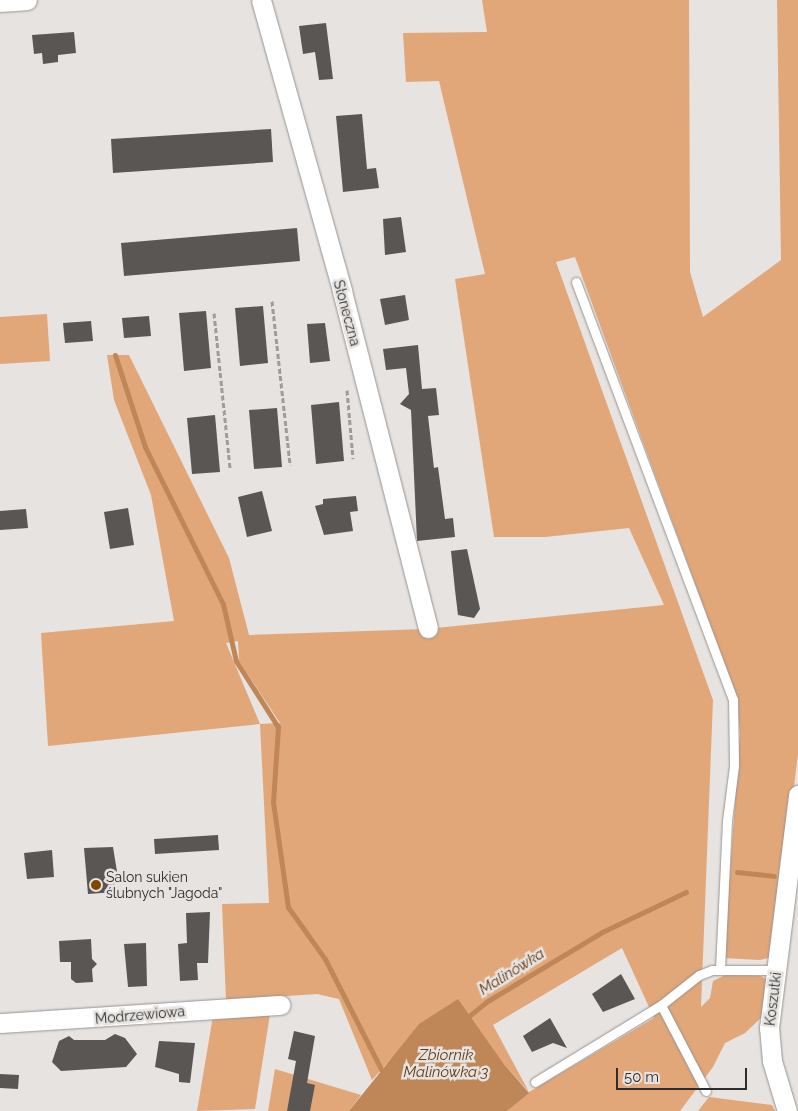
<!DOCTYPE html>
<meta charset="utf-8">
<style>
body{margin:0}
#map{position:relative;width:798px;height:1111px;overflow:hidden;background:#e6e3e0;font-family:Raleway,sans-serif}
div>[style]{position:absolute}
.green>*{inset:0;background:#e1a779}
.water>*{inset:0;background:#bf8657}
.stream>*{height:5px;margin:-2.5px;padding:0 2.5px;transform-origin:2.5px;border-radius:2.5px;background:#bf8657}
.building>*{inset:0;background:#595653}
.path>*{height:3px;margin-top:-1.5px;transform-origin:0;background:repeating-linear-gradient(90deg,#9e9c9a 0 5px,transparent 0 7.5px)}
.roads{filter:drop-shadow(0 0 1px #979391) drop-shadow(0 0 1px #979391)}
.service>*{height:9px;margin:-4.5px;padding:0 4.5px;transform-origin:4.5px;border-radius:4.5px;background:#fff}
.minor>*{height:19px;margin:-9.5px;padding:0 9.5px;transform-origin:9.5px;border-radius:9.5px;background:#fff}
.dots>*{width:14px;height:14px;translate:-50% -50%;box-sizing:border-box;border:2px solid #e6e3e0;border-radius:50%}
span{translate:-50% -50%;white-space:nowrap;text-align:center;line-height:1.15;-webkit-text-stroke:5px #e6e3e0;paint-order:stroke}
.street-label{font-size:14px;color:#2e2d2c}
.poi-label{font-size:14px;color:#2e2d2c}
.left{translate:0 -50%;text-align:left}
.water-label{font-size:15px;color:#623a16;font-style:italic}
.scale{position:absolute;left:616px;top:1068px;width:131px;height:22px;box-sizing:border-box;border:2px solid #2e2d2c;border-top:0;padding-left:6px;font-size:15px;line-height:18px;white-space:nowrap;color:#2e2d2c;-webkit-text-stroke:4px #e6e3e0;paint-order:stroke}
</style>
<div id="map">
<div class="green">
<i style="clip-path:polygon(evenodd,482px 0,689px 0,690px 272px,703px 317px,781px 260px,777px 0,798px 0,798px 754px,773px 957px,760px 960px,724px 958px,740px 733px,736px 695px,575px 257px,556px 262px,713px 700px,701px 1007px,710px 998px,713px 981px,725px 975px,761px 976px,769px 981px,763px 1016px,745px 1033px,725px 1043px,713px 1067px,680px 1111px,507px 1111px,529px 1092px,503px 1063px,391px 1059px,372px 1080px,339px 999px,317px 994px,226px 1000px,222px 904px,269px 903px,260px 724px,48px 746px,41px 633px,174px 621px,151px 495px,114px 400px,107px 355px,129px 355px,229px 558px,249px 635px,426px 629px,664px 605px,629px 528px,545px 537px,494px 537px,455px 279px,485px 274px,439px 81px,406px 82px,403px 33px,487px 32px,482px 0,238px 641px,239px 661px,280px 723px,260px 724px,226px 643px,238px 641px,482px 0,622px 948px,654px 1018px,529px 1092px,493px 1025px,622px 948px)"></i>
<i style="clip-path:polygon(47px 314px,50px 361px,0 364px,0 317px)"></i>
<i style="clip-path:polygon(270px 1014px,255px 1109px,197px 1111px,213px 1016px)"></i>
<i style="clip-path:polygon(275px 1069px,361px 1095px,349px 1111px,268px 1111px)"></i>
<i style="clip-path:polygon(709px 1097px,772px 1105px,775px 1111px,698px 1111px)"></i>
</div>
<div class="water">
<i style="clip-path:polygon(458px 999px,503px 1063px,529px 1093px,507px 1111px,349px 1111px,419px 1024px)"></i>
</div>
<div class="stream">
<i style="left:115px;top:355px;width:97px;rotate:71.9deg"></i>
<i style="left:145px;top:447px;width:175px;rotate:63.6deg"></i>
<i style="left:223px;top:604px;width:58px;rotate:77.2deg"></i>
<i style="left:236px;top:661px;width:78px;rotate:57.5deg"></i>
<i style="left:278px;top:727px;width:75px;rotate:93.8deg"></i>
<i style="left:273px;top:802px;width:106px;rotate:81.9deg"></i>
<i style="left:288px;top:907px;width:64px;rotate:54.6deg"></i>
<i style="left:325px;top:959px;width:130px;rotate:63deg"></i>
<i style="left:737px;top:872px;width:37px;rotate:6deg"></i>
<i style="left:464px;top:1020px;width:28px;rotate:-39deg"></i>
<i style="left:486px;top:1002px;width:135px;rotate:-31.1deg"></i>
<i style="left:602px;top:932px;width:93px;rotate:-25.5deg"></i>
</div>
<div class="building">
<i style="clip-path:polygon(326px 23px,333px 79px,319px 80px,315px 52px,303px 54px,299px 26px)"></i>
<i style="clip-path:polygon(74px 32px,76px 53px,58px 55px,58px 62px,43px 64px,42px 53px,34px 54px,32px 35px)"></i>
<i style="clip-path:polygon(362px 114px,367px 169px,376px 168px,379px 188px,343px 192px,336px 116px)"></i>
<i style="clip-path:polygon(271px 129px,273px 162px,113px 173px,111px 139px)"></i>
<i style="clip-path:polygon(401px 217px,406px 252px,385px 255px,383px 219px)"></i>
<i style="clip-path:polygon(297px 228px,300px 261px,124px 276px,121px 243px)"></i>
<i style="clip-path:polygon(405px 295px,409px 320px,385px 325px,380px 299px)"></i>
<i style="clip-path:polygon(263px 306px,268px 363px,240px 366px,235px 308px)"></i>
<i style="clip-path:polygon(206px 311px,211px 368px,184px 371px,179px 313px)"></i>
<i style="clip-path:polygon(149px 316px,151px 336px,124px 338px,122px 318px)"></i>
<i style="clip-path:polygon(91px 321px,93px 341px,65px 343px,63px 323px)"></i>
<i style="clip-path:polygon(325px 323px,330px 361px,310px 363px,307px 324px)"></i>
<i style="clip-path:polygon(418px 345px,422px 389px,436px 388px,439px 415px,428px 416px,434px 468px,438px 467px,445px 519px,453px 518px,455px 537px,417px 541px,411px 410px,400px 404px,409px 394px,406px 368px,386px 370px,383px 349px)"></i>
<i style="clip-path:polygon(339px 402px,344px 461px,316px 464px,311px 405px)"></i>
<i style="clip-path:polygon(277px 408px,282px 467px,254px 469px,249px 410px)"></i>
<i style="clip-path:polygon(215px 415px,220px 472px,192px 474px,187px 418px)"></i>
<i style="clip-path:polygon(262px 491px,272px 531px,247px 537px,238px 497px)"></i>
<i style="clip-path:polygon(356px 496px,358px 511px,350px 512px,353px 531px,324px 535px,315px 506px,323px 504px,323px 499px)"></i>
<i style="clip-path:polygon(128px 508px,134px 545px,110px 549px,104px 512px)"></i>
<i style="clip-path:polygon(26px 509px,28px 528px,0 530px,0 511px)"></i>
<i style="clip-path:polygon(467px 549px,480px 609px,474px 618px,458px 615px,455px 590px,451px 551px)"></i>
<i style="clip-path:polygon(218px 835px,219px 850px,155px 854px,154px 839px)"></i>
<i style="clip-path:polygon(113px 847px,118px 878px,114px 879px,115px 892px,88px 894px,84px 848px)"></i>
<i style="clip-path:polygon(52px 850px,54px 877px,27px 879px,24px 853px)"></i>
<i style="clip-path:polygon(210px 912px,208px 963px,197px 963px,198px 980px,180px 981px,178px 944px,187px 943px,186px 913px)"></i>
<i style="clip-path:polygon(91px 939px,92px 959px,97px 964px,92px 969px,93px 982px,76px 983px,71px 979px,71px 962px,60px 962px,59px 941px)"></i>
<i style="clip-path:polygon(146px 943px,147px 986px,128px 987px,124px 944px)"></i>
<i style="clip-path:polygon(621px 974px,635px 999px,603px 1012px,592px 994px)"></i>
<i style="clip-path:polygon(550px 1018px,567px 1048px,553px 1043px,532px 1052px,523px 1036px)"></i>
<i style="clip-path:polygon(294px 1031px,315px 1036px,307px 1083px,315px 1085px,310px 1111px,287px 1111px,296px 1061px,288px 1059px)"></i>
<i style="clip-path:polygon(115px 1034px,125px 1038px,137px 1054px,126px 1067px,61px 1071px,52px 1062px,59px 1041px,69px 1036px,74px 1040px,105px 1040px)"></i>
<i style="clip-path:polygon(159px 1041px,195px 1043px,190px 1083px,179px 1082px,179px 1074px,155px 1067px)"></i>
<i style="clip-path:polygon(0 1074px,19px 1075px,18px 1089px,0 1088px)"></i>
</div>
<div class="path">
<i style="left:272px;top:301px;width:165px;rotate:83.7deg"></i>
<i style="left:214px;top:313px;width:156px;rotate:84.1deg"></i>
<i style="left:347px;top:390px;width:69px;rotate:85deg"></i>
</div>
<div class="roads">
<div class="service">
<i style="left:576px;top:282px;width:446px;rotate:69.4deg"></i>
<i style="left:733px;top:699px;width:67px;rotate:89.1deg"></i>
<i style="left:734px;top:766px;width:55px;rotate:97.3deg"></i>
<i style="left:727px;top:821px;width:148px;rotate:92.7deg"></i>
<i style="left:661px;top:1005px;width:48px;rotate:-38.3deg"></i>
<i style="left:699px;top:975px;width:14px;rotate:-21deg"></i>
<i style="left:712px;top:970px;width:65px"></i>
<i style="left:535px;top:1082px;width:148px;rotate:-31.4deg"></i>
<i style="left:661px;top:1005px;width:97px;rotate:62.4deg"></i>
</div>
<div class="minor">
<i style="left:261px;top:0;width:302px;rotate:74.4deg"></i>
<i style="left:342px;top:291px;width:348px;rotate:75.7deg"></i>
<i style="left:0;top:2px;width:27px;rotate:-4deg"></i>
<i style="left:0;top:1023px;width:281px;rotate:-3.7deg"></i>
<i style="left:787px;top:1111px;width:52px;rotate:-106.7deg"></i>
<i style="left:772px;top:1061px;width:33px;rotate:-95deg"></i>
<i style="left:769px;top:1028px;width:235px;rotate:-82.9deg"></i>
</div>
</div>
<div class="dots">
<i style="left:96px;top:885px;background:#814600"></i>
</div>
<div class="street-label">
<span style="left:347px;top:313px;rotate:75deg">Słoneczna</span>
<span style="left:773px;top:999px;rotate:-83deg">Koszutki</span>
<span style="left:140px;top:1015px;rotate:-5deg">Modrzewiowa</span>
</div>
<div class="poi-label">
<span class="left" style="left:106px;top:885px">Salon sukien<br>ślubnych "Jagoda"</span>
</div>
<div class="water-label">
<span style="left:512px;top:972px;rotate:-32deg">Malinówka</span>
<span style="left:446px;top:1064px">Zbiornik<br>Malinówka 3</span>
</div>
<div class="scale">50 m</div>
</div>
